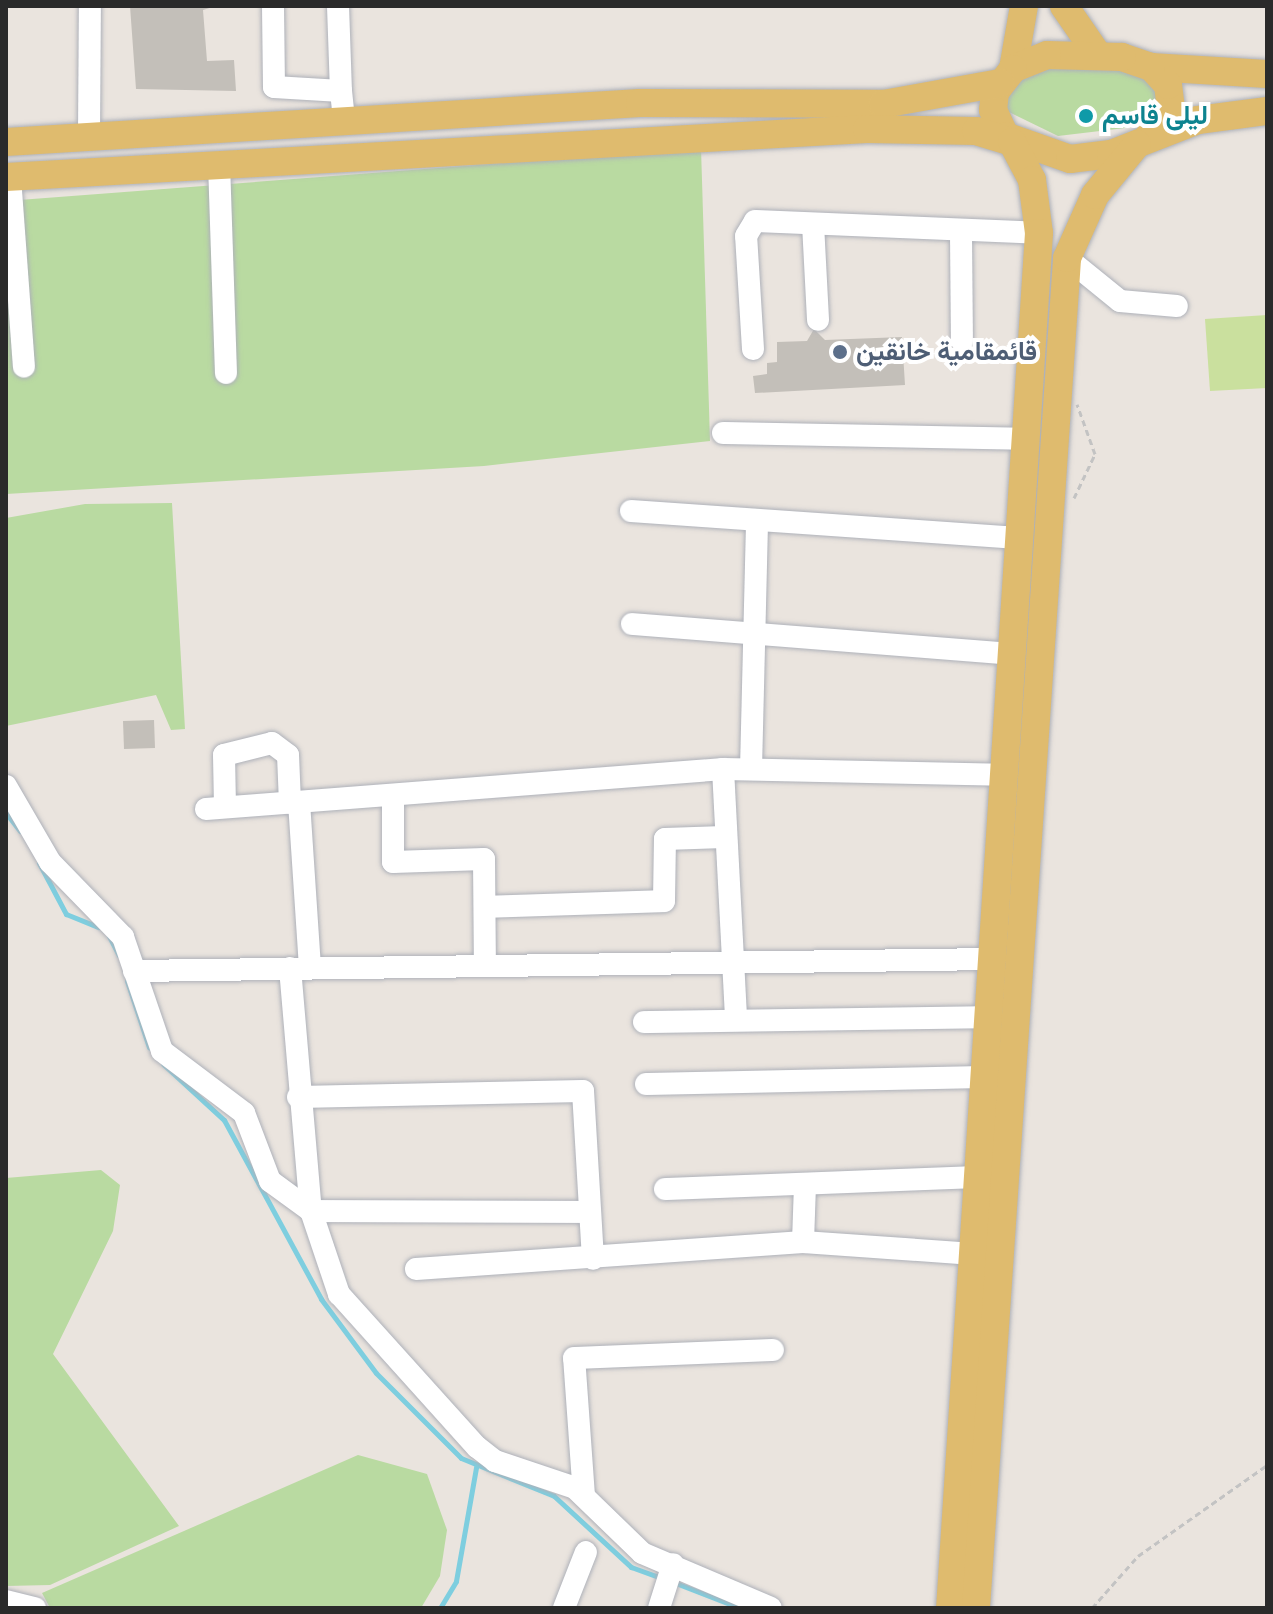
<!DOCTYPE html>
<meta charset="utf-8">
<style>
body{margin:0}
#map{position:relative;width:1273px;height:1614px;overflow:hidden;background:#eae4de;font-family:"Space Grotesk",Vazirmatn,sans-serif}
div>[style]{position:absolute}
.green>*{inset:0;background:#b9daa1}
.pitch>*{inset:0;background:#cae09e}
.stream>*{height:5px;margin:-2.5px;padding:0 2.5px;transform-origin:2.5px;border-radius:2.5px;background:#7ecedf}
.building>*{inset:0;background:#c3bfb9}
.path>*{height:3px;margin-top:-1.5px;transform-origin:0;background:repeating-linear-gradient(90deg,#c3c3c3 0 6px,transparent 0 10px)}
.roads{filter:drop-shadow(0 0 2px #aeb1b9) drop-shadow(0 0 2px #aeb1b9)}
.minor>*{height:22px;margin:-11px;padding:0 11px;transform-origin:11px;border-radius:11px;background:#fff}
.major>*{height:28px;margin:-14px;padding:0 14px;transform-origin:14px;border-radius:14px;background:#dfbb6e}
.dots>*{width:22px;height:22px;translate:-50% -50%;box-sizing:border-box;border:4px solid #fff;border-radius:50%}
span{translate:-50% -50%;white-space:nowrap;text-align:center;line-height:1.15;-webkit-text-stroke:8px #fff;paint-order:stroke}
.culture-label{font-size:26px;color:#0d838f;font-weight:700}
.left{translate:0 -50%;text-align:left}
.service-label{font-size:26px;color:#4e5e75;font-weight:700}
.frame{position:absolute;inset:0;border:8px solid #2a2a2a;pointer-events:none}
</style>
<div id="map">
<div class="green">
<i style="clip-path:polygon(1088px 56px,1154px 82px,1157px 98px,1147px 114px,1125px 128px,1058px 136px,1005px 110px,1013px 79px)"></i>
<i style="clip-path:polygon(701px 148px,710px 441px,484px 466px,6px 494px,6px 201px)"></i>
<i style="clip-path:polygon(172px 503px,185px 729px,171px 730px,156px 695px,6px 726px,6px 518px,85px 504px)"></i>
<i style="clip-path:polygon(101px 1170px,120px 1185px,113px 1231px,53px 1354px,179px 1526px,50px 1585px,6px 1586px,6px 1178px)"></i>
<i style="clip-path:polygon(358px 1455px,427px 1474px,447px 1530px,440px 1576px,421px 1608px,50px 1608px,42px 1593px)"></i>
</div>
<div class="pitch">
<i style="clip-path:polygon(1267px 315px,1267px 388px,1210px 391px,1205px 319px)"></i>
</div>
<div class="stream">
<i style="left:6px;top:813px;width:23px;rotate:52deg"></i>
<i style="left:39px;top:863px;width:58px;rotate:62.1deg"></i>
<i style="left:66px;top:914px;width:35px;rotate:22deg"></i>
<i style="left:109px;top:936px;width:22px;rotate:63deg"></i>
<i style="left:127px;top:981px;width:70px;rotate:71.6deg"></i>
<i style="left:163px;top:1064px;width:83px;rotate:42.6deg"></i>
<i style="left:224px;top:1120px;width:204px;rotate:61.5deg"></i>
<i style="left:321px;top:1299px;width:92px;rotate:53.4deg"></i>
<i style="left:376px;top:1373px;width:120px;rotate:45deg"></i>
<i style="left:461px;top:1458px;width:100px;rotate:22.2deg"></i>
<i style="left:554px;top:1496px;width:105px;rotate:42.7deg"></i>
<i style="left:631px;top:1567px;width:35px;rotate:20deg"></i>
<i style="left:673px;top:1582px;width:72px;rotate:21.2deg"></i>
<i style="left:440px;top:1608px;width:31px;rotate:-59deg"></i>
<i style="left:456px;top:1581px;width:116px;rotate:-80deg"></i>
</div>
<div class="building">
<i style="clip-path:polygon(130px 6px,216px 6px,203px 10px,207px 61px,234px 60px,236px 91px,136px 89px)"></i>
<i style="clip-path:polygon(814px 329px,825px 340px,902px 337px,905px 385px,755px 393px,753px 376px,767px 374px,767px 363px,777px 362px,777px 342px,807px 341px)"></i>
<i style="clip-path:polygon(154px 720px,155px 748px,124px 749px,123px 721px)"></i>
</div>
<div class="path">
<i style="left:1074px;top:498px;width:49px;rotate:-64.5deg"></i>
<i style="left:1095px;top:454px;width:53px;rotate:-109.8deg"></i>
<i style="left:1092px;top:1608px;width:69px;rotate:-48.5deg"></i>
<i style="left:1138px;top:1556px;width:158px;rotate:-35.2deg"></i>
</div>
<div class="roads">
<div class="minor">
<i style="left:273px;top:6px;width:81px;rotate:89.3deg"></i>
<i style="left:274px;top:87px;width:67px;rotate:3.4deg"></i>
<i style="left:341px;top:91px;width:29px;rotate:84deg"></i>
<i style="left:338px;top:6px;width:85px;rotate:88deg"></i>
<i style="left:89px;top:135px;width:129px;rotate:-89.6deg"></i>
<i style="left:219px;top:163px;width:210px;rotate:88.1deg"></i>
<i style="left:10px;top:177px;width:190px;rotate:85.8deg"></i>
<i style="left:813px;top:224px;width:96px;rotate:87deg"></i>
<i style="left:961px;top:234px;width:107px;rotate:89.5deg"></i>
<i style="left:1067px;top:258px;width:68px;rotate:39.1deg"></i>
<i style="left:1120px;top:301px;width:57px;rotate:5deg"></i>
<i style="left:753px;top:349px;width:113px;rotate:-93.5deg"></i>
<i style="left:746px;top:236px;width:17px;rotate:-59deg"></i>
<i style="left:755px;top:221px;width:284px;rotate:2.4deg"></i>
<i style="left:723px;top:433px;width:301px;rotate:1.1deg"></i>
<i style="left:631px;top:511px;width:388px;rotate:4deg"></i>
<i style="left:632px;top:624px;width:379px;rotate:4.5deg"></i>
<i style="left:723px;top:769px;width:251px;rotate:87deg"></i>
<i style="left:751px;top:769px;width:249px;rotate:-88.6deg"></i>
<i style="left:6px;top:786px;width:88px;rotate:59.9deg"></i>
<i style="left:50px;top:862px;width:105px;rotate:45.8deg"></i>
<i style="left:123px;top:937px;width:120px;rotate:71.1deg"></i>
<i style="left:162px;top:1051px;width:103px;rotate:37.1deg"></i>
<i style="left:244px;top:1113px;width:73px;rotate:69.1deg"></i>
<i style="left:270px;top:1181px;width:51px;rotate:36.2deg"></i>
<i style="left:311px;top:1211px;width:88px;rotate:71.4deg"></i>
<i style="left:339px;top:1294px;width:206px;rotate:48deg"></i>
<i style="left:477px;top:1447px;width:23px;rotate:38deg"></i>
<i style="left:495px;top:1461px;width:84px;rotate:18.6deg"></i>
<i style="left:575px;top:1488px;width:93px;rotate:44.1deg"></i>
<i style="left:642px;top:1553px;width:140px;rotate:23.1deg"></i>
<i style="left:393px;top:795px;width:67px;rotate:90deg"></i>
<i style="left:393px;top:862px;width:91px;rotate:-1.9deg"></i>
<i style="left:484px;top:859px;width:105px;rotate:89.5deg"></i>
<i style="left:299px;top:802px;width:165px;rotate:86.2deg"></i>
<i style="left:225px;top:807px;width:52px;rotate:-91.1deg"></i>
<i style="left:224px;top:755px;width:49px;rotate:-14deg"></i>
<i style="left:272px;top:743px;width:20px;rotate:37deg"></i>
<i style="left:288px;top:755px;width:48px;rotate:87.6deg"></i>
<i style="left:206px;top:809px;width:519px;rotate:-4.42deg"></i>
<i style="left:723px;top:769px;width:279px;rotate:1.2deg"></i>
<i style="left:485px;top:907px;width:179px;rotate:-1.9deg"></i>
<i style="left:664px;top:901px;width:62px;rotate:-89.1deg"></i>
<i style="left:665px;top:839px;width:59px;rotate:-1.9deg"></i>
<i style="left:290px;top:968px;width:244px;rotate:85.1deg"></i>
<i style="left:311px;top:1211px;width:278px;rotate:0.2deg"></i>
<i style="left:134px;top:971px;width:857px;rotate:-0.8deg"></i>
<i style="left:644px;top:1022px;width:344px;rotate:-0.8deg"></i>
<i style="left:646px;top:1084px;width:338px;rotate:-1.2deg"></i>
<i style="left:298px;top:1097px;width:285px;rotate:-1.2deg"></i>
<i style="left:583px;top:1091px;width:168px;rotate:86.6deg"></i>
<i style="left:665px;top:1189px;width:314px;rotate:-2.2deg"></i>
<i style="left:803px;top:1242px;width:56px;rotate:-88deg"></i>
<i style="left:416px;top:1269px;width:388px;rotate:-4deg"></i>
<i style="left:803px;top:1242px;width:171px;rotate:4deg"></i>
<i style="left:584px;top:1496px;width:138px;rotate:-94.1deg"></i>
<i style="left:574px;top:1358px;width:199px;rotate:-2.3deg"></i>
<i style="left:6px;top:1601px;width:30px;rotate:14deg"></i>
<i style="left:564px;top:1608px;width:60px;rotate:-68.6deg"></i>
<i style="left:659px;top:1608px;width:46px;rotate:-72.3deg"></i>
</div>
<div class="major">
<i style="left:1064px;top:6px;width:55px;rotate:55.4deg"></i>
<i style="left:1151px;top:67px;width:116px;rotate:3.5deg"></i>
<i style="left:1013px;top:69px;width:64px;rotate:-80.1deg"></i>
<i style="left:1148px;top:137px;width:36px;rotate:-51deg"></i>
<i style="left:1171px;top:109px;width:24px;rotate:-97deg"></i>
<i style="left:1168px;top:85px;width:25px;rotate:-133deg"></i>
<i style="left:1151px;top:67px;width:31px;rotate:-161deg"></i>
<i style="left:1122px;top:57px;width:75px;rotate:-178.5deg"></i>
<i style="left:1047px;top:55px;width:37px;rotate:158deg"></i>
<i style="left:1013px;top:69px;width:29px;rotate:128deg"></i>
<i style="left:995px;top:92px;width:18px;rotate:96deg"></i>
<i style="left:993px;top:110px;width:29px;rotate:65deg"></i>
<i style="left:1005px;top:136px;width:69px;rotate:19.5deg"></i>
<i style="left:1070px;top:159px;width:41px;rotate:-7deg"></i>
<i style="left:1111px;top:154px;width:93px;rotate:-21.3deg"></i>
<i style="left:1198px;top:120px;width:70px;rotate:-7.4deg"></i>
<i style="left:6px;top:142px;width:635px;rotate:-3.52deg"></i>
<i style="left:640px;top:103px;width:243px;rotate:0.2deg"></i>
<i style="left:883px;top:104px;width:119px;rotate:-10.2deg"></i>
<i style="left:6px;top:177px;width:862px;rotate:-3.19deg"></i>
<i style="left:867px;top:129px;width:109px;rotate:1.1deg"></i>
<i style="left:976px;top:131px;width:38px;rotate:17deg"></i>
<i style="left:1012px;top:142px;width:43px;rotate:62.2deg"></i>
<i style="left:1032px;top:180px;width:53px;rotate:82.5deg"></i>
<i style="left:1039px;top:233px;width:1378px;rotate:93.7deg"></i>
<i style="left:976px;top:1608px;width:1353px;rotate:-86.14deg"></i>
<i style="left:1067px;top:258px;width:69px;rotate:-66deg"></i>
<i style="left:1095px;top:195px;width:66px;rotate:-50.5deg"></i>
</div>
</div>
<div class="dots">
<i style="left:1086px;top:116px;background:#0f9aa8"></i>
<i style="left:840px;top:352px;background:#5c6f8a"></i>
</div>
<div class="culture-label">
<span class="left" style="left:1102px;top:116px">ليلى قاسم</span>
</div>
<div class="service-label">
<span class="left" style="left:856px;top:352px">قائمقامية خانقين</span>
</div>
<div class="frame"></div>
</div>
